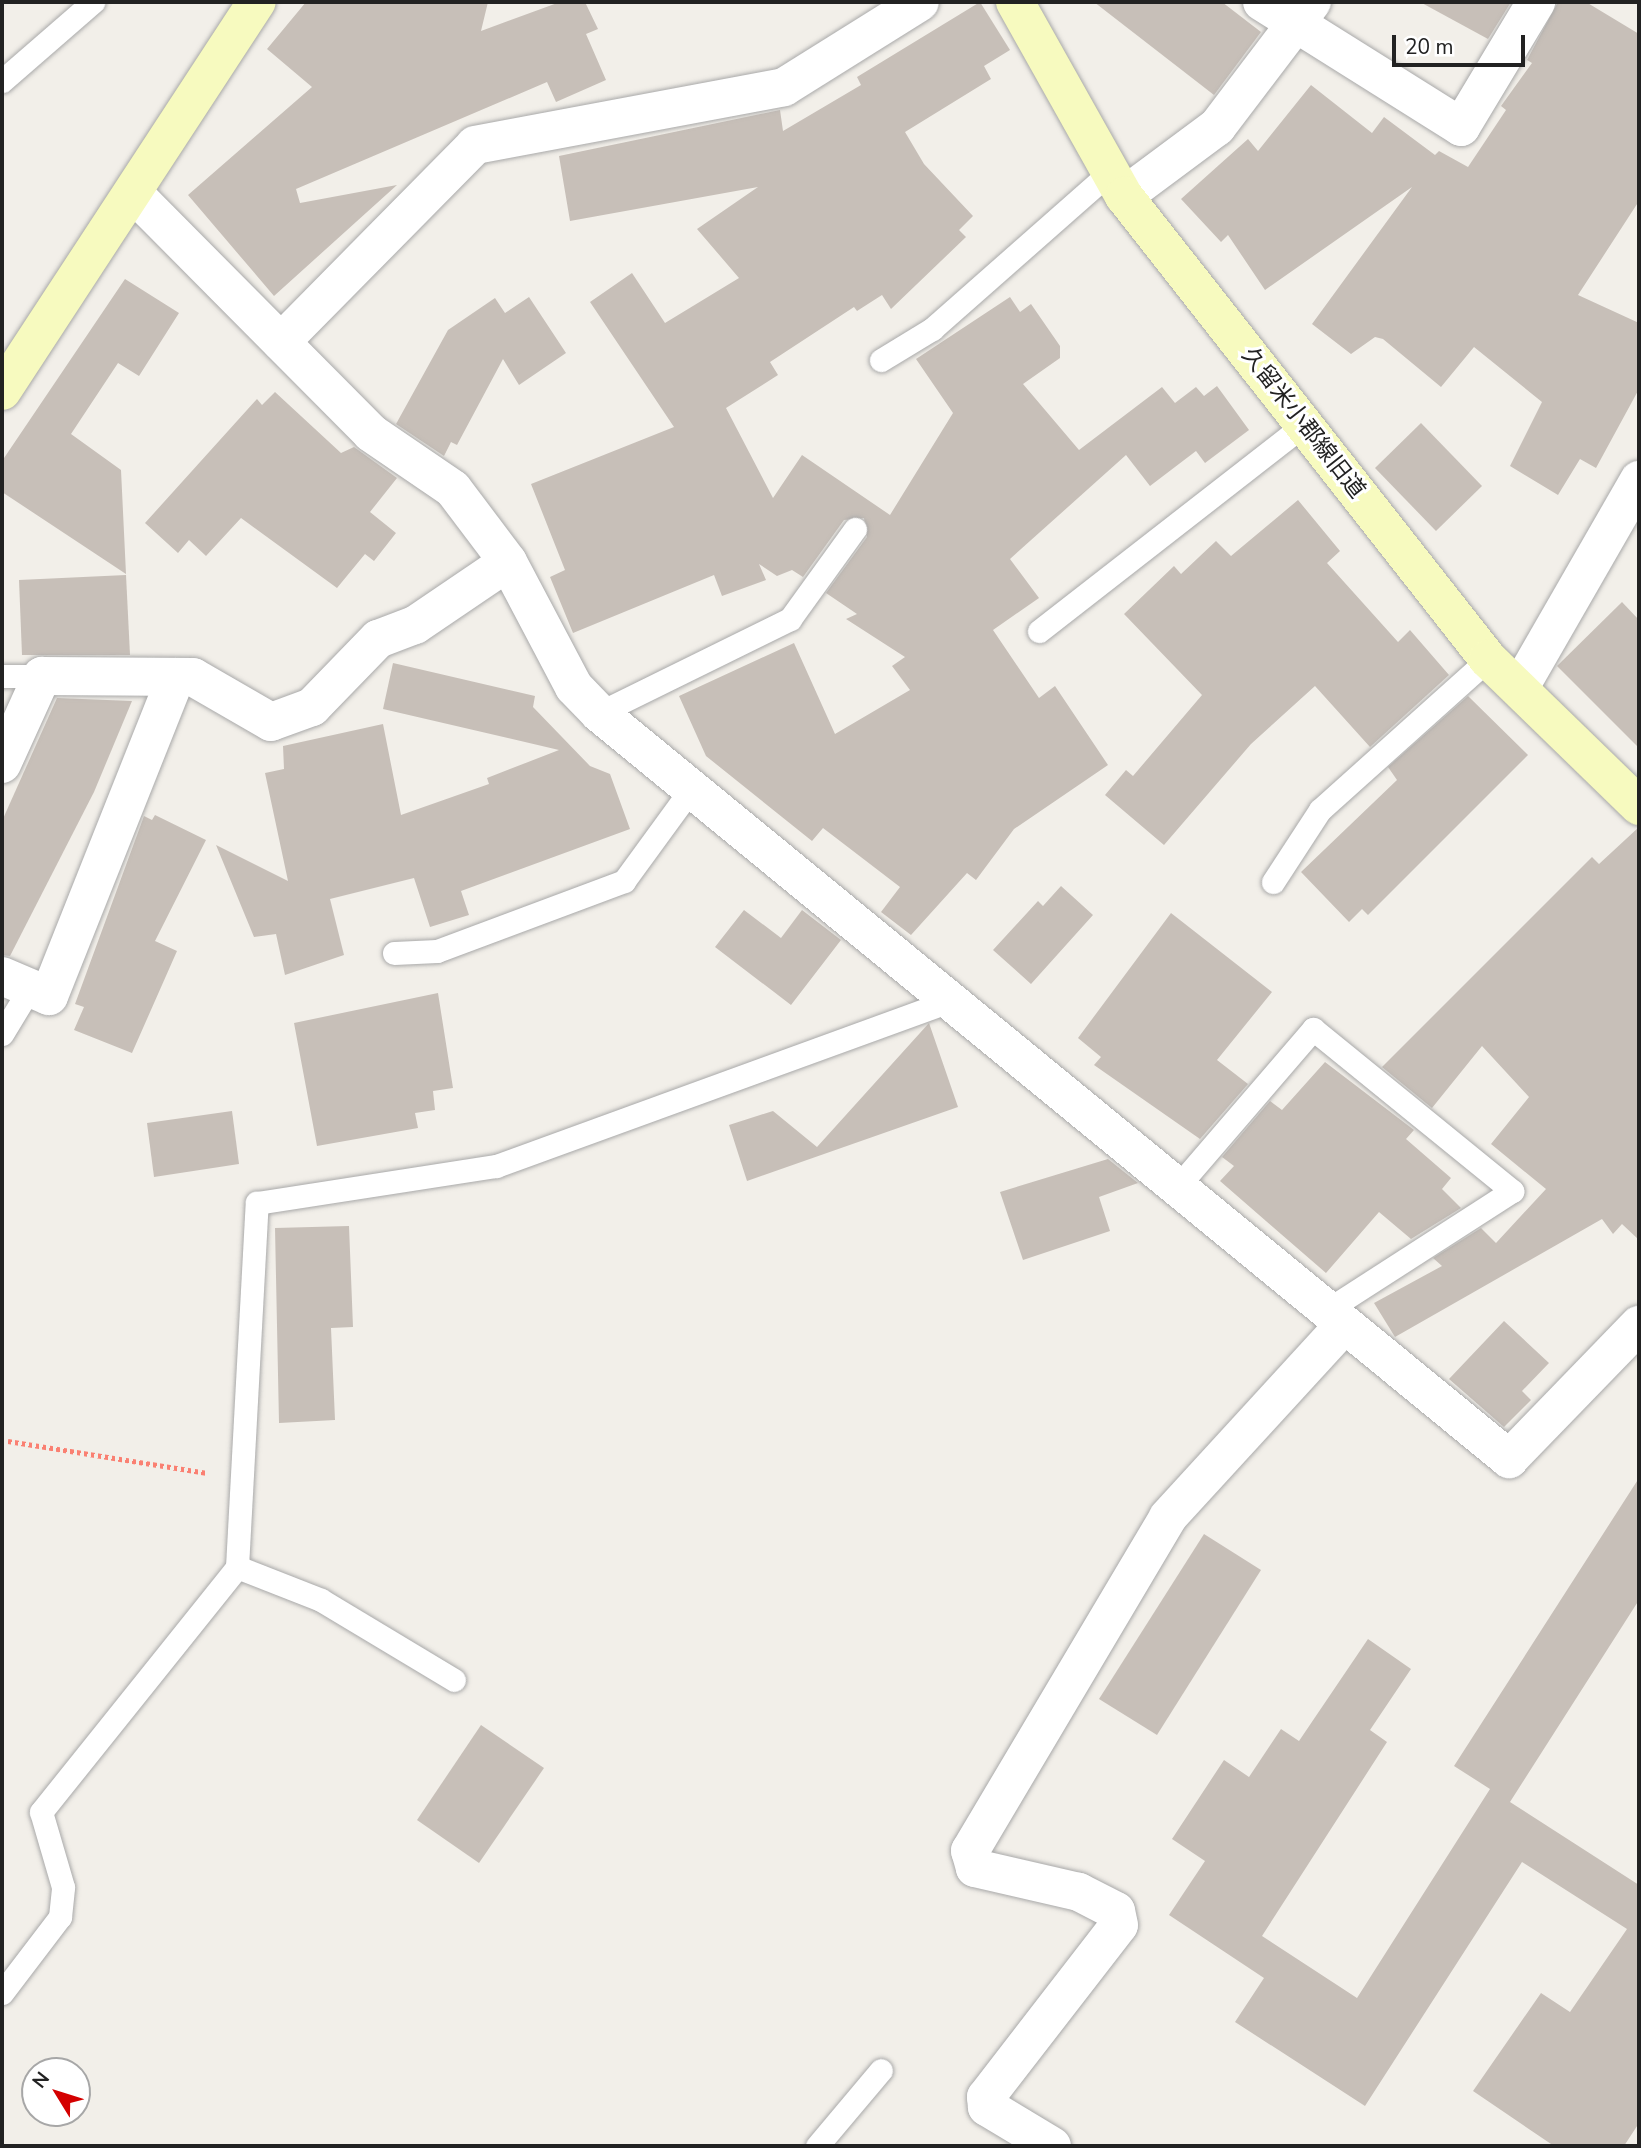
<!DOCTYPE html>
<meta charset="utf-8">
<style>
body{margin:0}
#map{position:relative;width:1641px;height:2148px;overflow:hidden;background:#f2efe9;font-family:"Nunito Sans","Noto Sans JP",sans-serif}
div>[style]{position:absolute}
.building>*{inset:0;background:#c7bfb8}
.path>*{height:4.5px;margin-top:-2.25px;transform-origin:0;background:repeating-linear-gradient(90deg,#fa8072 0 3.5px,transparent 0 7px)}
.roads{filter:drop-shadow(0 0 2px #a9a9a9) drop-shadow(0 0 2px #a9a9a9)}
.lane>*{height:23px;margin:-11.5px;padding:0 11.5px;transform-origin:11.5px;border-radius:11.5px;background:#fff}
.street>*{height:38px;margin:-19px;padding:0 19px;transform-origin:19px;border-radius:19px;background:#fff}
.secondary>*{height:38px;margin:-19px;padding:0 19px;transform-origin:19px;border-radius:19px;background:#f7fabf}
span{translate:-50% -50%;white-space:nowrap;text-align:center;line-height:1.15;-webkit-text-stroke:6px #fff;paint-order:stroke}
.street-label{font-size:23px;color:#222}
.frame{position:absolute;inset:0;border:4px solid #222;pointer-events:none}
.north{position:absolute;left:21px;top:2057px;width:70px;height:70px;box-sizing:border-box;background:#fff;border:2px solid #a7a7a7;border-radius:50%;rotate:308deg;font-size:19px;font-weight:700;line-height:28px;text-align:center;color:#222}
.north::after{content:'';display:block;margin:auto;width:24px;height:32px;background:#d40000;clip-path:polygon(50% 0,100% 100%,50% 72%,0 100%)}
.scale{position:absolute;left:1392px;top:35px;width:133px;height:32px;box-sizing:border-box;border:4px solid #222;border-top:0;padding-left:9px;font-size:21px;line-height:24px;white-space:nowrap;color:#222;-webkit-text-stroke:5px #fff;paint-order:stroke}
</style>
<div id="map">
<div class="building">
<i style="clip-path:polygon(306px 2px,488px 2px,481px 31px,560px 2px,585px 2px,598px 29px,586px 34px,606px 80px,556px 102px,547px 82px,296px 189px,300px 203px,397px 185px,274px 296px,188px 195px,312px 87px,267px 49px)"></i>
<i style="clip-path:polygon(980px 2px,1010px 50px,984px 66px,991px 79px,905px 132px,924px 164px,973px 216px,959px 230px,966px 237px,891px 309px,882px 295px,857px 311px,854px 307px,770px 362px,778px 375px,726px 408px,773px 498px,802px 455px,890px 515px,953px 413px,916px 359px,1010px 297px,1020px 312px,1031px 304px,1060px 346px,1060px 358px,1023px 384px,1079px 450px,1162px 387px,1175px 403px,1196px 387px,1204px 396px,1217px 386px,1249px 430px,1205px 463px,1196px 451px,1150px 486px,1126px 455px,1010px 559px,1039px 598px,993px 630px,1039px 698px,1055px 686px,1108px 765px,1014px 829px,976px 880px,967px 873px,911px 935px,881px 912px,900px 887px,823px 828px,812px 841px,706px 756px,679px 696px,794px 643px,835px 734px,910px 690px,892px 666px,905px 657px,846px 619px,857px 614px,826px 593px,867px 537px,864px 518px,844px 520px,803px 577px,792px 570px,777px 576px,759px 564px,766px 580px,722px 596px,714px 575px,573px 633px,550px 577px,565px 570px,531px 484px,674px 427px,590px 302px,632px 273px,665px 323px,739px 278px,697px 229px,758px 187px,570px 221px,559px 156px,780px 110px,783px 131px,861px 85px,857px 77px)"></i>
<i style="clip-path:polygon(1094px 2px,1222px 2px,1261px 32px,1214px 95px)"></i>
<i style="clip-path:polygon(1420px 2px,1511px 2px,1488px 39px)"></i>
<i style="clip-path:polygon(1558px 2px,1586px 2px,1639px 34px,1639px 201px,1578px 295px,1639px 323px,1639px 389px,1596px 468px,1580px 459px,1558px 495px,1510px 466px,1542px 402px,1474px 347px,1441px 387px,1383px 339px,1375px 337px,1351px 354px,1312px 324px,1412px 187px,1265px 290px,1228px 235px,1221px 242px,1181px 199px,1248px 139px,1258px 151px,1311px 85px,1372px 133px,1384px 117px,1435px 155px,1439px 151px,1468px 167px,1506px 110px,1501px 106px,1532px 63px,1527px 60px)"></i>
<i style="clip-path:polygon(125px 279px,179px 313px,139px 376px,118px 363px,71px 434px,121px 470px,126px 574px,2px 492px,2px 461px)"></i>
<i style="clip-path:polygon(529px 297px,566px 353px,519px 385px,503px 359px,457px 445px,451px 442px,444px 456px,396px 424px,448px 330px,495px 298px,505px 313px)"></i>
<i style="clip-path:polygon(275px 392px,341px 453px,354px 447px,397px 478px,370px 512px,396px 533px,374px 561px,365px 554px,337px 588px,241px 518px,206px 556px,189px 540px,178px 553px,145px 523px,257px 399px,262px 405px)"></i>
<i style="clip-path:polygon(1421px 423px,1482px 486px,1436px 531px,1375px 468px)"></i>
<i style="clip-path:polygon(1298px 500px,1340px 551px,1327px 563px,1398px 642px,1410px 630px,1449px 675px,1370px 747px,1315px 686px,1251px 744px,1164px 845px,1105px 795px,1126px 770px,1133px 776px,1202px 695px,1124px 614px,1174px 566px,1181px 574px,1216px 541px,1231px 556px)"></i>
<i style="clip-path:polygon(126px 575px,130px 655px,22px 655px,19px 580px)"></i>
<i style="clip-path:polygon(1622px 602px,1639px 620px,1639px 748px,1557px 666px)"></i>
<i style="clip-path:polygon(393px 663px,535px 696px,533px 707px,590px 766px,610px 774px,630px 829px,461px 891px,469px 915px,430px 927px,414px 878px,330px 899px,344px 955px,285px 975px,276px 934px,254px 937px,216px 845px,288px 881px,265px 773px,284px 769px,283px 746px,383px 724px,401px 815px,489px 784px,487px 778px,559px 750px,383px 709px)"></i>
<i style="clip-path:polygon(1468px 696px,1528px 755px,1368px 915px,1362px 909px,1349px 922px,1301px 872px,1397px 780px,1388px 767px)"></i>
<i style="clip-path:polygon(57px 698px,132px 701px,94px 792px,10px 956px,2px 955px,2px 821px)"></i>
<i style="clip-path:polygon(155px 815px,206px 840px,155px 941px,177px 951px,132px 1053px,74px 1030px,84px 1007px,75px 1004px,144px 816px,152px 820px)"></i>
<i style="clip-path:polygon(1639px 827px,1639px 1240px,1622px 1224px,1613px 1234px,1602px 1219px,1395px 1337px,1374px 1303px,1442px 1266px,1433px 1258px,1481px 1228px,1496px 1243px,1546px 1189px,1491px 1144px,1529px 1097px,1482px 1046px,1432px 1108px,1382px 1067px,1592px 857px,1599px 864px)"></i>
<i style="clip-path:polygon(1061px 886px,1093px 915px,1031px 984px,993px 950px,1038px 901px,1043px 906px)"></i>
<i style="clip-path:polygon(744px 910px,781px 938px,802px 910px,841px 940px,791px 1005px,715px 947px)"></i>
<i style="clip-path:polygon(1171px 913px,1272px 992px,1217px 1060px,1248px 1084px,1200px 1139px,1094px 1065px,1101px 1057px,1078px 1038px)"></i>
<i style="clip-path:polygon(438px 993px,453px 1088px,433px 1091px,435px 1110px,415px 1113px,418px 1128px,317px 1146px,294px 1023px)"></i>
<i style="clip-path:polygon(929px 1023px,958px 1107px,747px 1181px,729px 1125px,773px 1111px,817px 1147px)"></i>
<i style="clip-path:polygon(1325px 1062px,1414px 1130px,1406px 1139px,1451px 1178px,1442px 1189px,1461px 1208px,1411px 1239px,1379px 1212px,1326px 1273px,1220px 1181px,1234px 1166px,1222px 1157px,1270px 1101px,1282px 1110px)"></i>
<i style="clip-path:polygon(232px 1111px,239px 1164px,154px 1177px,147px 1123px)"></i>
<i style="clip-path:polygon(1108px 1159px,1138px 1183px,1099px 1197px,1110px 1231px,1023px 1260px,1000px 1192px)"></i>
<i style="clip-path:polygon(349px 1226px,353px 1327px,331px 1328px,335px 1420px,279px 1423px,275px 1228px)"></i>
<i style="clip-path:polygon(1504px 1321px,1549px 1363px,1522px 1391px,1531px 1400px,1504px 1427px,1449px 1379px)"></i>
<i style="clip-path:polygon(1639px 1478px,1639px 1600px,1510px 1802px,1639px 1885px,1639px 2123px,1624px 2146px,1554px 2146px,1473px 2091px,1541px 1993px,1570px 2012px,1627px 1929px,1522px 1862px,1365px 2106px,1235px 2022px,1264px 1978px,1169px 1915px,1205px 1861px,1172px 1839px,1224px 1760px,1249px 1777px,1281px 1729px,1299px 1741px,1368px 1639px,1411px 1669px,1370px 1730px,1387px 1742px,1262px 1936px,1357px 1998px,1490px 1789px,1454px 1766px)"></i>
<i style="clip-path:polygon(1204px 1534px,1261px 1570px,1157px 1735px,1099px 1699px)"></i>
<i style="clip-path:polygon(481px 1725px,544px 1768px,479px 1863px,417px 1820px)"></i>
</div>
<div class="path">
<i style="left:8px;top:1441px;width:202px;rotate:9.1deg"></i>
</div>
<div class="roads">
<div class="lane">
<i style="left:2px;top:81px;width:121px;rotate:-41deg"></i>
<i style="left:881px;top:360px;width:60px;rotate:-31.3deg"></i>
<i style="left:932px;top:329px;width:239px;rotate:-41.4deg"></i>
<i style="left:1039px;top:631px;width:336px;rotate:-37.9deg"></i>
<i style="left:2px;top:676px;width:40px"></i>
<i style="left:599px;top:713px;width:213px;rotate:-26.2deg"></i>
<i style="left:790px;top:619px;width:111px;rotate:-54.2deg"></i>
<i style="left:1273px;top:882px;width:86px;rotate:-56.9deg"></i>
<i style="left:1320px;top:810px;width:226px;rotate:-41.9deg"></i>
<i style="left:394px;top:953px;width:43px;rotate:-2.7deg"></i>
<i style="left:437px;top:951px;width:200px;rotate:-20.5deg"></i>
<i style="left:624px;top:881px;width:110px;rotate:-53.9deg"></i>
<i style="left:2px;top:1034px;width:54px;rotate:-58.7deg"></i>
<i style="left:1179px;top:1185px;width:206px;rotate:-49.3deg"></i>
<i style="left:1313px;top:1029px;width:257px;rotate:39.1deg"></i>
<i style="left:1512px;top:1191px;width:221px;rotate:147.2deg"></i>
<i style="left:237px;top:1567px;width:90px;rotate:21.4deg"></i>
<i style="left:321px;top:1600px;width:155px;rotate:31deg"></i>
<i style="left:2px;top:1993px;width:96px;rotate:-52.7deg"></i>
<i style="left:60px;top:1917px;width:30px;rotate:-84deg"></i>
<i style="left:63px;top:1887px;width:78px;rotate:-106.3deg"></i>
<i style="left:41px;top:1812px;width:314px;rotate:-51.3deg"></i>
<i style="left:237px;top:1567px;width:365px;rotate:-86.9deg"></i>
<i style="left:257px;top:1203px;width:242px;rotate:-8.8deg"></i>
<i style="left:496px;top:1166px;width:483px;rotate:-20deg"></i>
<i style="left:817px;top:2146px;width:99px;rotate:-49.9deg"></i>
</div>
<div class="street">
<i style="left:1262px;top:2px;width:235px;rotate:32.1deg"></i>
<i style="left:1461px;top:127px;width:146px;rotate:-59deg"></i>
<i style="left:133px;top:193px;width:338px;rotate:45.2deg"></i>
<i style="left:371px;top:433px;width:99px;rotate:34.3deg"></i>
<i style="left:453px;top:489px;width:91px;rotate:53deg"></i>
<i style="left:508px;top:562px;width:141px;rotate:62.2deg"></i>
<i style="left:574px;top:687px;width:36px;rotate:46deg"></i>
<i style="left:599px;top:713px;width:1177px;rotate:39.34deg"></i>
<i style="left:1509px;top:1459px;width:187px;rotate:-45.9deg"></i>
<i style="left:1124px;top:196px;width:116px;rotate:-36.6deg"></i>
<i style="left:1217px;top:127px;width:157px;rotate:-52.8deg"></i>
<i style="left:281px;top:342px;width:276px;rotate:-45.4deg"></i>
<i style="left:475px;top:145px;width:314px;rotate:-10.6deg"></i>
<i style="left:784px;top:87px;width:160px;rotate:-32deg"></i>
<i style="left:1520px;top:687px;width:239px;rotate:-60.1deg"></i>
<i style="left:2px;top:764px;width:97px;rotate:-65.6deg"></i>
<i style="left:42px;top:676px;width:151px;rotate:0.4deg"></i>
<i style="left:193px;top:677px;width:90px;rotate:30deg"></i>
<i style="left:271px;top:722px;width:44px;rotate:-20.1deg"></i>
<i style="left:312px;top:707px;width:95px;rotate:-45.9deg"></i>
<i style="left:378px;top:639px;width:40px;rotate:-21deg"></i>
<i style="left:415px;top:625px;width:112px;rotate:-34.1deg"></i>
<i style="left:2px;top:976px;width:51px;rotate:23.1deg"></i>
<i style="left:49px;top:996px;width:343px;rotate:-68.3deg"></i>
<i style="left:1052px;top:2146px;width:76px;rotate:-149deg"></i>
<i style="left:987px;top:2107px;width:10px;rotate:-96deg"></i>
<i style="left:986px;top:2097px;width:217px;rotate:-52.3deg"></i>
<i style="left:1119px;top:1925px;width:14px;rotate:-102deg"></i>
<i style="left:1116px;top:1911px;width:42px;rotate:-152.8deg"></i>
<i style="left:1079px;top:1892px;width:107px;rotate:-167deg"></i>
<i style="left:975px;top:1868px;width:18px;rotate:-106deg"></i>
<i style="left:970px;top:1851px;width:388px;rotate:-59.3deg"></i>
<i style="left:1168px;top:1517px;width:260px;rotate:-47.5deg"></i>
</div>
<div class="secondary">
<i style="left:1015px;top:2px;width:223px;rotate:60.7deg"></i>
<i style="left:1124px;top:196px;width:589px;rotate:51.83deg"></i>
<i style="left:1488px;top:659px;width:211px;rotate:44.2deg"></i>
<i style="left:2px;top:391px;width:465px;rotate:-56.8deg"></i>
</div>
</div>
<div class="street-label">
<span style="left:1303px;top:423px;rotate:52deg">久留米小郡線旧道</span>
</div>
<div class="frame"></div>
<div class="north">N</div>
<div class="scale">20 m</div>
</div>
